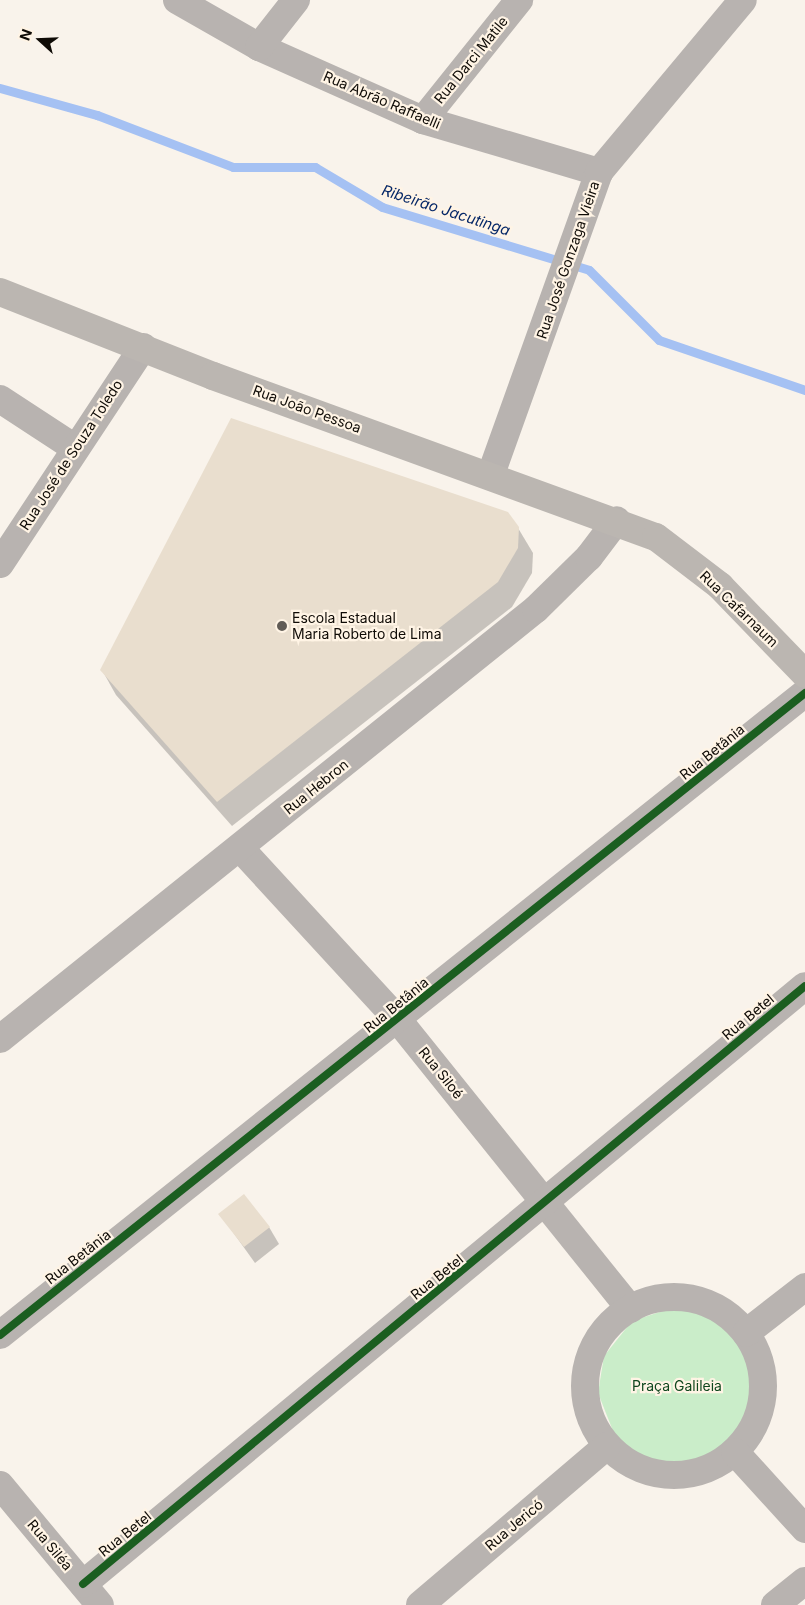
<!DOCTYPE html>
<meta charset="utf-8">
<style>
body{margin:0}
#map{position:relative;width:805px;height:1605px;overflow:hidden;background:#f9f3eb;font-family:Inter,sans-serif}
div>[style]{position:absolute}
.green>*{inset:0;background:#caedc9}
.shadow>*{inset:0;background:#0003}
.stream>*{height:9px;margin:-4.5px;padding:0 4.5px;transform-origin:4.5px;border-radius:4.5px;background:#a5c1f3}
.building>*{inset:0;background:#e9dece}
.minor>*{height:28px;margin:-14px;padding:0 14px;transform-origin:14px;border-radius:14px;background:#b8b3b0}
.minor>.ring{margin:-14px;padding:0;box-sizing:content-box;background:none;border:28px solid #b8b3b0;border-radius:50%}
.major>*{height:28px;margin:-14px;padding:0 14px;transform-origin:14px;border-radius:14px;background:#bbb6b1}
.cycleway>*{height:8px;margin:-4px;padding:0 4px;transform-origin:4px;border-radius:4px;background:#1b5e20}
.dots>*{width:14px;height:14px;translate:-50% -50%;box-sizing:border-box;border:2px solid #fff4e5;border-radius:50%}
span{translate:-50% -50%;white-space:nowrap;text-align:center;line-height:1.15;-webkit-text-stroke:4.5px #fff4e5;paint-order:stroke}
.street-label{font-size:14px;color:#0f0b06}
.poi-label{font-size:14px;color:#0f0b06}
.left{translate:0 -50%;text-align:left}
.park-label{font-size:14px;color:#0f461d}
.water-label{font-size:15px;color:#062868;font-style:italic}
.north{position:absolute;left:15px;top:15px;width:50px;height:50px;-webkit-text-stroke:4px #fff4e5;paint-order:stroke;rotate:290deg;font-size:14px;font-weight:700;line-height:20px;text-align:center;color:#0f0b06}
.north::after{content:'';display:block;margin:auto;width:18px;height:22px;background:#0f0b06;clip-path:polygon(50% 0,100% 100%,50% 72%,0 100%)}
</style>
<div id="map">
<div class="green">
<i style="clip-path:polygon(672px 1308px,716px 1315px,741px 1340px,755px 1377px,749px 1417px,729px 1446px,685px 1468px,641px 1458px,617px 1441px,598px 1393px,604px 1356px,632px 1321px)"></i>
</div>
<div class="shadow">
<i style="clip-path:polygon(518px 528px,533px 553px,532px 573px,512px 607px,232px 826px,116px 695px,102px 670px)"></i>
<i style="clip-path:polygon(220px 1214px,269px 1227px,279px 1244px,255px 1263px)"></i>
</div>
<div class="stream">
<i style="left:0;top:88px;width:101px;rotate:15.6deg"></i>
<i style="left:97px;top:115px;width:146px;rotate:20.9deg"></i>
<i style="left:233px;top:167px;width:82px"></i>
<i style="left:315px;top:167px;width:78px;rotate:30.8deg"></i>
<i style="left:382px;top:207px;width:216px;rotate:16.9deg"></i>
<i style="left:589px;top:270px;width:99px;rotate:45deg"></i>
<i style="left:659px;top:340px;width:154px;rotate:18.9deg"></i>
</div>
<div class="building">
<i style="clip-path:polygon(231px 418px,508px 512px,519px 527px,518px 548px,498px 582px,217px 802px,100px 670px)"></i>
<i style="clip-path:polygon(244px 1194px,270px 1227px,244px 1247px,218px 1214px)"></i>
</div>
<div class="minor">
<i style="left:177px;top:0;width:95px;rotate:29.8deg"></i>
<i style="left:259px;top:47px;width:180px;rotate:24deg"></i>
<i style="left:423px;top:120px;width:184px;rotate:16.5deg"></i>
<i style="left:259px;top:47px;width:60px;rotate:-51.8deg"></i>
<i style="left:423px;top:120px;width:154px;rotate:-51.3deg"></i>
<i style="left:0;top:399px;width:90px;rotate:33.2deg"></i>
<i style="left:491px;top:474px;width:321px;rotate:-70.3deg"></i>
<i style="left:599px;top:172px;width:224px;rotate:-50.1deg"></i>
<i style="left:0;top:564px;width:260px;rotate:-56.6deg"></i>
<i style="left:240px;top:848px;width:234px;rotate:47.4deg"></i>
<i style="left:398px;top:1020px;width:371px;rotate:51.2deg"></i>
<i style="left:0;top:1039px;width:687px;rotate:-38.74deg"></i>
<i style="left:536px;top:609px;width:74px;rotate:-44.5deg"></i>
<i style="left:589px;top:557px;width:46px;rotate:-52.9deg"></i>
<i class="ring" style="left:585px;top:1297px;width:150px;height:150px"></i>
<i style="left:746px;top:1333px;width:75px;rotate:-37.9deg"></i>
<i style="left:0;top:1335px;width:1030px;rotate:-38.57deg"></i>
<i style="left:735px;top:1452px;width:104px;rotate:47.7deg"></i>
<i style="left:0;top:1485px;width:156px;rotate:50.2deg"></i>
<i style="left:83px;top:1584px;width:937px;rotate:-39.63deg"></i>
<i style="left:420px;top:1605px;width:245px;rotate:-40.4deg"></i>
<i style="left:775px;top:1605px;width:38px;rotate:-39deg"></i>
</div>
<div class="major">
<i style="left:0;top:292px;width:229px;rotate:21.5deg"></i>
<i style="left:213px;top:376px;width:471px;rotate:20deg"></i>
<i style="left:656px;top:537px;width:81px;rotate:37.4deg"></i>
<i style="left:720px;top:586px;width:122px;rotate:46deg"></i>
</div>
<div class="cycleway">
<i style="left:0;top:1335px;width:1030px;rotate:-38.57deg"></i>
<i style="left:83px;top:1584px;width:937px;rotate:-39.63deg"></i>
</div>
<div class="dots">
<i style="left:282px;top:626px;background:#615c56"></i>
</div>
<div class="street-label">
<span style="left:471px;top:60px;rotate:-51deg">Rua Darci Matile</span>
<span style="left:382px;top:100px;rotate:23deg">Rua Abrão Raffaelli</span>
<span style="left:568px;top:260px;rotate:-71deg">Rua José Gonzaga Vieira</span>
<span style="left:307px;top:409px;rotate:20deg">Rua João Pessoa</span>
<span style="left:71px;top:455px;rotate:-57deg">Rua José de Souza Toledo</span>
<span style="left:739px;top:609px;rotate:44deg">Rua Cafarnaum</span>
<span style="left:712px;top:752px;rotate:-39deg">Rua Betânia</span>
<span style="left:316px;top:787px;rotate:-39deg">Rua Hebron</span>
<span style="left:396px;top:1005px;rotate:-39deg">Rua Betânia</span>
<span style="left:748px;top:1017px;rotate:-40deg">Rua Betel</span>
<span style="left:441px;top:1073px;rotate:51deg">Rua Siloé</span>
<span style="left:78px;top:1257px;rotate:-38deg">Rua Betânia</span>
<span style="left:437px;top:1277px;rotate:-39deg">Rua Betel</span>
<span style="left:514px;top:1525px;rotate:-40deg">Rua Jericó</span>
<span style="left:125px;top:1534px;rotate:-39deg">Rua Betel</span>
<span style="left:50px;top:1545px;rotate:50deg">Rua Siléa</span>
</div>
<div class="poi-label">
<span class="left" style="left:292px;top:626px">Escola Estadual<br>Maria Roberto de Lima</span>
</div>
<div class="park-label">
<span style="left:677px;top:1386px">Praça Galileia</span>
</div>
<div class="water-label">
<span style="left:446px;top:210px;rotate:18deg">Ribeirão Jacutinga</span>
</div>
<div class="north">N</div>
</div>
